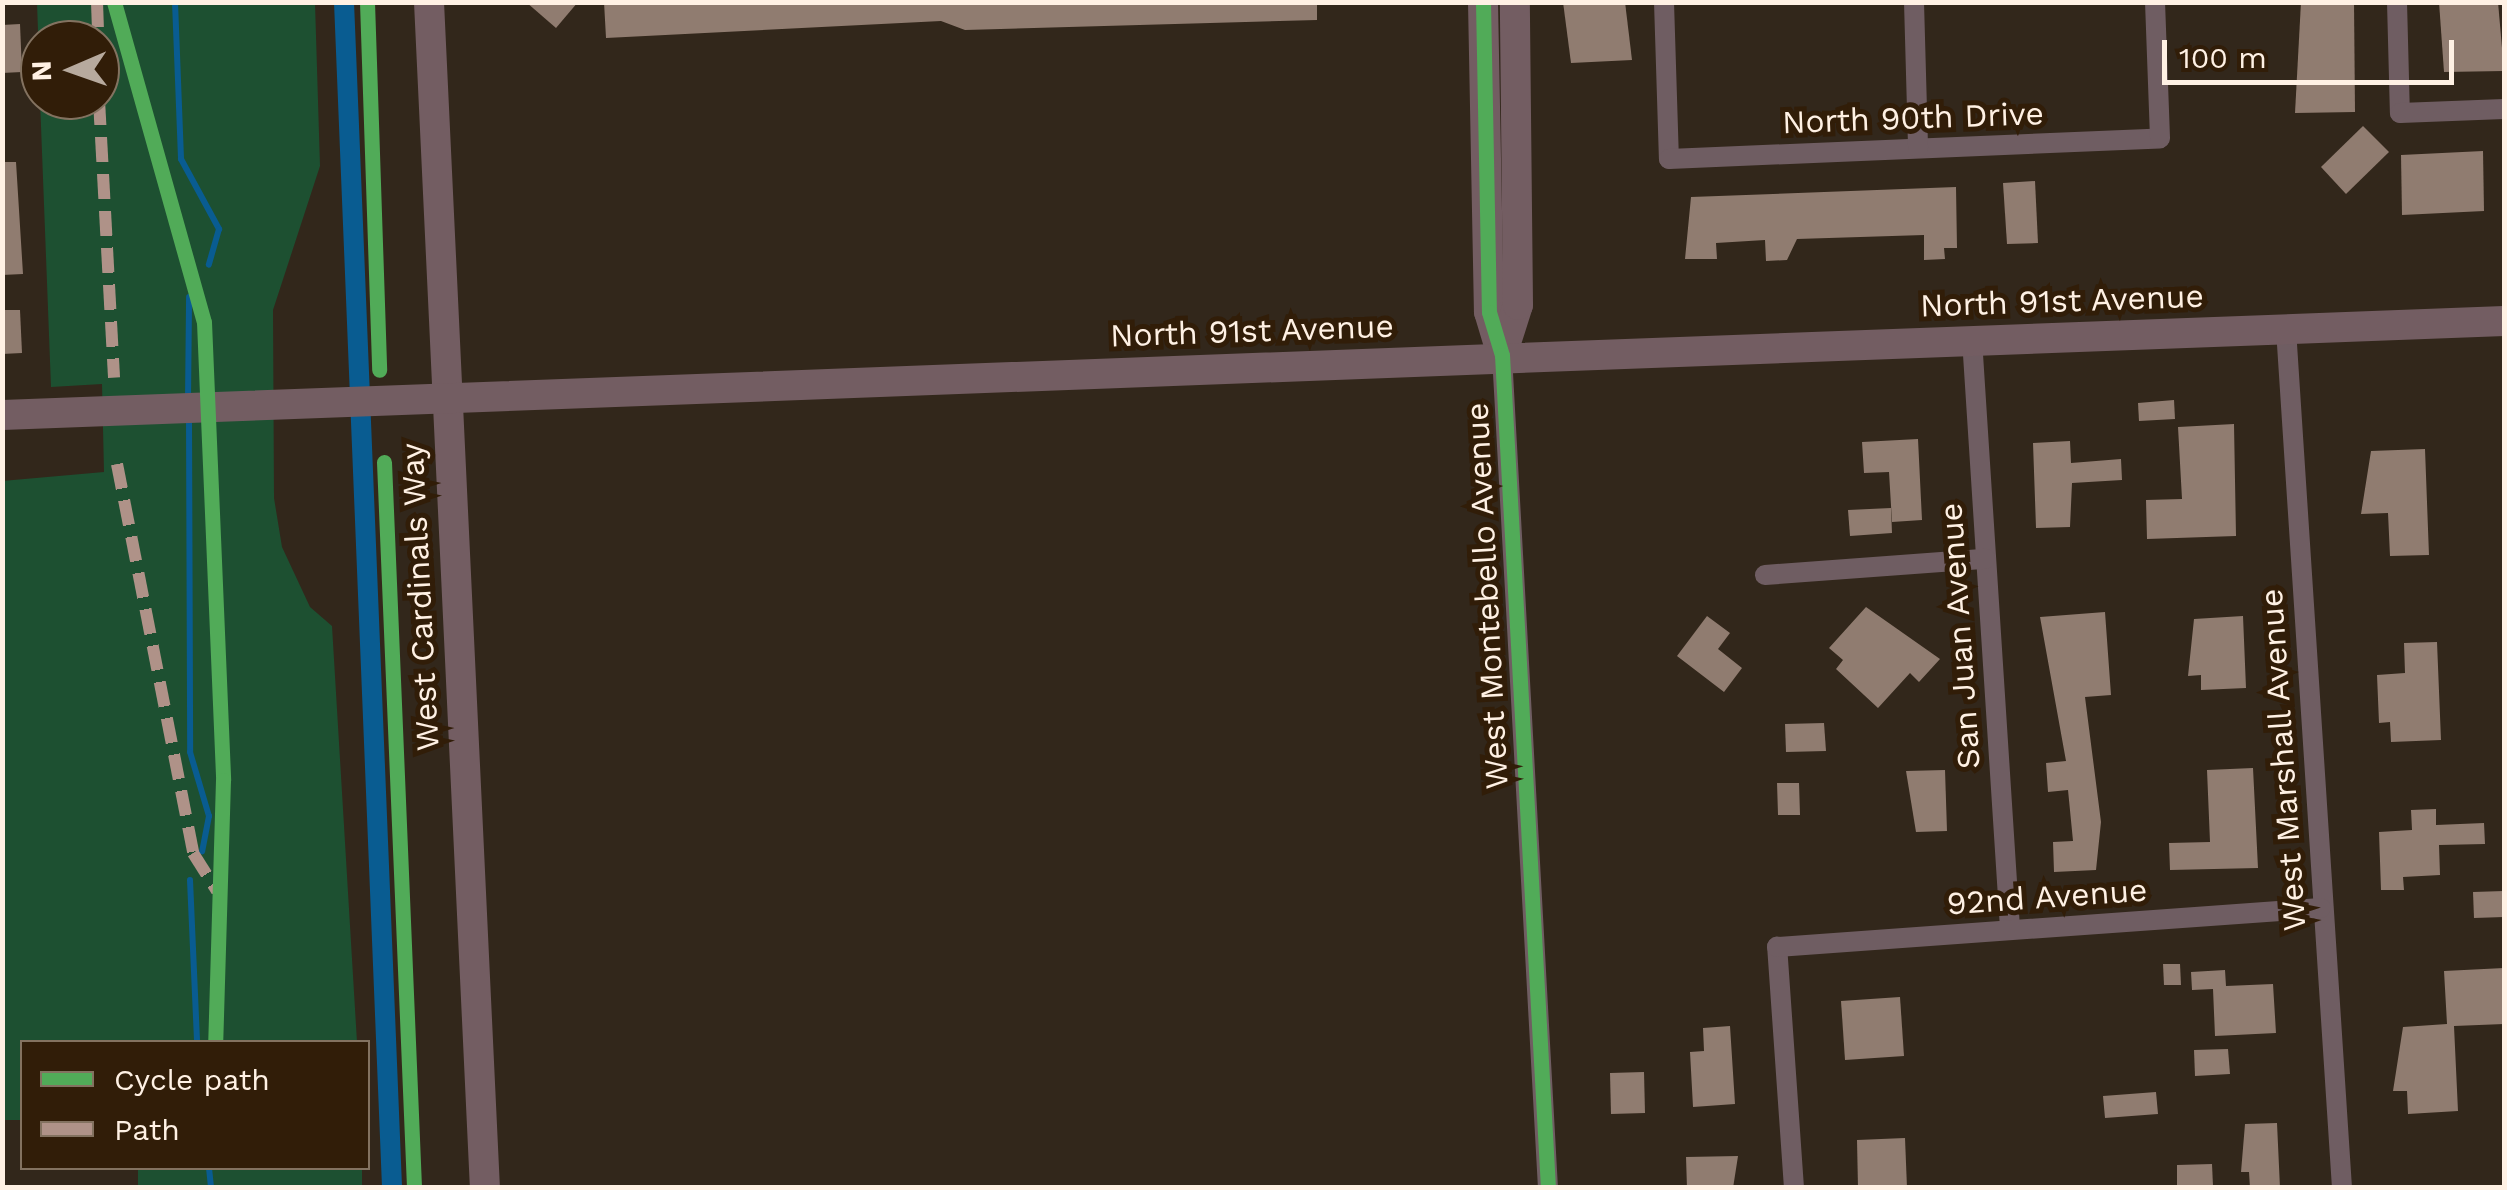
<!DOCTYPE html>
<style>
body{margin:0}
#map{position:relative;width:2507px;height:1190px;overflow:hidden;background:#32271b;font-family:"Work Sans",sans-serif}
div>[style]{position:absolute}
.green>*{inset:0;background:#1d5031}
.stream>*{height:6px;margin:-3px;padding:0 3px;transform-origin:3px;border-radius:3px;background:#095c91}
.canal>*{height:20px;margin:-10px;padding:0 10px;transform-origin:10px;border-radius:10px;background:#095c91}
.building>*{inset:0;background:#907c70}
.lane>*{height:10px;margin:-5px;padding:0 5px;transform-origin:5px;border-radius:5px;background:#6f5d62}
.street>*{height:20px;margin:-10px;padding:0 10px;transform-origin:10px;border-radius:10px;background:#6f5d62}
.secondary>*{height:30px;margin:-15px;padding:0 15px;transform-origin:15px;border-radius:15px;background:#735d62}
.quiet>*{height:12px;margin-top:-6px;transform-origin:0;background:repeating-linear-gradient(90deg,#af9288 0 25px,transparent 0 37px)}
.cycleway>*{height:15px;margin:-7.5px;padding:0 7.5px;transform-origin:7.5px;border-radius:7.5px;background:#51ab58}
span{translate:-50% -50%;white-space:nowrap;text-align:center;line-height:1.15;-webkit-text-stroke:10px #311d08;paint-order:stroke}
.street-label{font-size:32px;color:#fff1e4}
.frame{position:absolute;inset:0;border:5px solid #fff1e4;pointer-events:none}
.legend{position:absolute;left:20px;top:1040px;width:350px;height:130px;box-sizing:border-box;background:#311d08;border:2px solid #837260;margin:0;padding:12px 18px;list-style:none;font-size:30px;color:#fff1e4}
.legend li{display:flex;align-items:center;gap:20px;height:50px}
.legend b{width:50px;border:2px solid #837260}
.north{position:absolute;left:20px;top:20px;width:100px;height:100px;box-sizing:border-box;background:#311d08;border:2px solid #837260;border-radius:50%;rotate:268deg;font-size:28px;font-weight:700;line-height:40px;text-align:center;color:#fff1e4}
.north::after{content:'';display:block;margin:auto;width:35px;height:45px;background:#b7aa9e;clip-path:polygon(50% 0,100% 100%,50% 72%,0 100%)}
.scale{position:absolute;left:2162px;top:40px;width:292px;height:45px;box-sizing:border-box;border:5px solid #fff1e4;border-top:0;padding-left:12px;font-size:30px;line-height:35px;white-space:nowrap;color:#fff1e4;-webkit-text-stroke:8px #311d08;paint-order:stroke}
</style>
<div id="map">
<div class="green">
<i style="clip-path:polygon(37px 3px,315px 3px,320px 166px,273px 310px,274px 498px,282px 547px,310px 607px,332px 626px,357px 1042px,22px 1042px,22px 1120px,3px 1120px,2px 481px,104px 472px,102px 384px,51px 387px,40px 100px,100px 100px,100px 40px,40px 40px,40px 88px)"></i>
<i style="clip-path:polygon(138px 1168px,362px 1168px,362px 1187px,138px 1187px)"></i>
</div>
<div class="stream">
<i style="left:175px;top:2px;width:157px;rotate:87.8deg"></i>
<i style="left:181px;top:159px;width:80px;rotate:61.5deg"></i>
<i style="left:219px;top:229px;width:37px;rotate:106deg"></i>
<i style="left:188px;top:400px;width:103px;rotate:-89.4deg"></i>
<i style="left:189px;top:417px;width:335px;rotate:89.8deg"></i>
<i style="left:190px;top:752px;width:67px;rotate:73.5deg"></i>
<i style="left:209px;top:816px;width:36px;rotate:101deg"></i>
<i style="left:190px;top:880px;width:162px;rotate:87.5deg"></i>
<i style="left:209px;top:1168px;width:20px;rotate:84deg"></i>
</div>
<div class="canal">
<i style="left:344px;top:2px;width:1187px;rotate:87.68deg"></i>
</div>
<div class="building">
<i style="clip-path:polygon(526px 2px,578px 2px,556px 28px)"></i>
<i style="clip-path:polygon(604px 2px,1317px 2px,1317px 20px,965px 30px,941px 21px,606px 38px)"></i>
<i style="clip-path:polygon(1563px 2px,1625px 2px,1632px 60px,1571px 63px)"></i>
<i style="clip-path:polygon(2301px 2px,2354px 2px,2355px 112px,2295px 113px)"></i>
<i style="clip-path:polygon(2439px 2px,2498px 2px,2504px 71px,2444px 72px)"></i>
<i style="clip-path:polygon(20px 24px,22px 72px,2px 73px,2px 25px)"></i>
<i style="clip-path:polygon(2363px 126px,2389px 152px,2346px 194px,2321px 167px)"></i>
<i style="clip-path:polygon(2483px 151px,2484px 211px,2402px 215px,2401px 155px)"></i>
<i style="clip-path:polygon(2px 162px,16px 162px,23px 274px,2px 275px)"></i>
<i style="clip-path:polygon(2035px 181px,2038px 243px,2007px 244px,2003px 183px)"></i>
<i style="clip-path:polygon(1956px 187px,1957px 248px,1944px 248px,1945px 259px,1924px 260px,1924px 235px,1797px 239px,1787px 260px,1766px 261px,1765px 240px,1716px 243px,1717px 259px,1685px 259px,1691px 197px)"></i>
<i style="clip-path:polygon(2px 310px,20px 310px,22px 353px,2px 354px)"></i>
<i style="clip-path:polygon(2174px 400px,2175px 419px,2139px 421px,2138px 403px)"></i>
<i style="clip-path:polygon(2234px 424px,2236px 536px,2147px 539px,2146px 500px,2182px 499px,2178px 427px)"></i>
<i style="clip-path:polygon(1918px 439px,1922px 520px,1892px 522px,1889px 472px,1864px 473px,1862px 442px)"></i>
<i style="clip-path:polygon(2070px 441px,2071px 463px,2121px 459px,2122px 480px,2072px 483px,2070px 527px,2036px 528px,2033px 443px)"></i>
<i style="clip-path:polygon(2425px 449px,2429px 555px,2390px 556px,2388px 513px,2361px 514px,2371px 451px)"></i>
<i style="clip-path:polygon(1891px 508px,1892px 533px,1850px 536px,1848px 510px)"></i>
<i style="clip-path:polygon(1866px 607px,1940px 659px,1919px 682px,1910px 673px,1878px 708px,1836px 669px,1843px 660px,1829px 648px)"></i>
<i style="clip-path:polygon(2105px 612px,2111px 695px,2085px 697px,2101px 822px,2096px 870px,2054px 872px,2053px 842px,2073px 841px,2068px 790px,2048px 792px,2046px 763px,2066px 761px,2040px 617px)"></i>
<i style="clip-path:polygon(1707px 616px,1730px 633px,1718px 649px,1742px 668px,1724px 692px,1677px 656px)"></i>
<i style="clip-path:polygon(2243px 616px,2246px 688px,2201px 690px,2201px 675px,2188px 676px,2194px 619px)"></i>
<i style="clip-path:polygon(2437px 642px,2441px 740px,2391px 742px,2390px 722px,2379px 723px,2377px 675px,2405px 673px,2404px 643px)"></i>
<i style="clip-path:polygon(1824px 723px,1826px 751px,1786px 752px,1785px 724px)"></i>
<i style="clip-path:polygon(2253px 768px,2258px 868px,2170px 870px,2169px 843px,2210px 842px,2207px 770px)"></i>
<i style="clip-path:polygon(1945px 770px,1947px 831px,1916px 832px,1906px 771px)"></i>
<i style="clip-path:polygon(1777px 783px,1799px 783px,1800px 815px,1778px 815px)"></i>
<i style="clip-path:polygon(2436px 809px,2436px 825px,2484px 823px,2485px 844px,2439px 845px,2440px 875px,2403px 877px,2404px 890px,2381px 890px,2379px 832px,2412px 830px,2411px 810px)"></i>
<i style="clip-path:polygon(2504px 891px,2504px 917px,2474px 918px,2473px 892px)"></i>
<i style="clip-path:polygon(2163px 964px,2180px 964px,2181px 985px,2164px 985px)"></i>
<i style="clip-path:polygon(2504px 968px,2504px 1024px,2454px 1026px,2458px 1111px,2408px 1114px,2407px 1091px,2393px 1091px,2403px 1027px,2447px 1024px,2444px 971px)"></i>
<i style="clip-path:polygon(2225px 970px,2226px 986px,2273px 984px,2276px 1033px,2215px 1036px,2213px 989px,2192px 990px,2191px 972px)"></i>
<i style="clip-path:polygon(1900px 997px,1904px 1056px,1845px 1060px,1841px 1001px)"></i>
<i style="clip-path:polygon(1730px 1026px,1735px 1104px,1693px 1107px,1690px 1052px,1704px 1051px,1703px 1028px)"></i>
<i style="clip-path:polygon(2228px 1049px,2230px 1074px,2195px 1076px,2194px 1050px)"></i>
<i style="clip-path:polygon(1644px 1072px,1645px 1113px,1611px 1114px,1610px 1073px)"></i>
<i style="clip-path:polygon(2156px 1092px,2158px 1114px,2105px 1118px,2103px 1096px)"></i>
<i style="clip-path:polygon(2277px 1123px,2280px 1188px,2250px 1188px,2249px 1172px,2241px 1172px,2245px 1124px)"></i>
<i style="clip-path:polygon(1905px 1138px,1907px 1188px,1858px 1188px,1857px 1140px)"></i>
<i style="clip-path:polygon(1738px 1156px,1733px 1188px,1687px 1188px,1686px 1157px)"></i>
<i style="clip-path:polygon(2212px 1164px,2213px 1186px,2177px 1187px,2177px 1165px)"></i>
</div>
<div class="lane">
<i style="left:367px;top:2px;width:368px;rotate:88.1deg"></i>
<i style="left:384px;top:462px;width:727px;rotate:87.63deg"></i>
</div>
<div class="street">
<i style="left:1664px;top:2px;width:157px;rotate:88.2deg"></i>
<i style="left:1669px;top:159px;width:491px;rotate:-2.4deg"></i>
<i style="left:2160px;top:138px;width:136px;rotate:-92.1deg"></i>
<i style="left:1914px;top:2px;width:146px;rotate:88.4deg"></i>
<i style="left:2397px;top:2px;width:111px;rotate:88.5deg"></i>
<i style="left:2400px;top:113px;width:104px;rotate:-2.2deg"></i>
<i style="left:2286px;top:329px;width:861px;rotate:86.27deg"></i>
<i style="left:1972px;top:339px;width:591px;rotate:86.31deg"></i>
<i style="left:1502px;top:355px;width:834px;rotate:86.84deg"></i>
<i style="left:1765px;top:575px;width:221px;rotate:-4.2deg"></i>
<i style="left:1794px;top:1188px;width:242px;rotate:-94deg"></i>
<i style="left:1777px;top:947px;width:545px;rotate:-4.1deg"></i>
</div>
<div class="secondary">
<i style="left:429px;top:2px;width:1187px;rotate:87.3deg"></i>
<i style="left:1483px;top:2px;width:310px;rotate:88.9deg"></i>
<i style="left:1489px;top:312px;width:45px;rotate:73.2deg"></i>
<i style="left:1502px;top:355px;width:52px;rotate:-72.3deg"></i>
<i style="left:1518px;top:305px;width:303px;rotate:-90.6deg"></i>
<i style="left:2px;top:415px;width:2504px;rotate:-2.15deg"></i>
</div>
<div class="quiet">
<i style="left:97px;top:2px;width:38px;rotate:88deg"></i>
<i style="left:99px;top:100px;width:278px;rotate:86.9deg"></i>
<i style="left:117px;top:464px;width:396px;rotate:78.9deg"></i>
<i style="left:193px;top:853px;width:45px;rotate:57.7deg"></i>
</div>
<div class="cycleway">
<i style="left:114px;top:2px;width:332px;rotate:74.3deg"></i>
<i style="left:204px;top:322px;width:458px;rotate:87.6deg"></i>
<i style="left:223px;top:780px;width:262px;rotate:91.7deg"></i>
<i style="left:367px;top:2px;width:368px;rotate:88.1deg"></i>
<i style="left:1483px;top:2px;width:310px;rotate:88.9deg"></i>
<i style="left:1489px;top:312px;width:45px;rotate:73.2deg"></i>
<i style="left:1502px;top:355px;width:834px;rotate:86.84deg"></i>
<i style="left:384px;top:462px;width:727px;rotate:87.63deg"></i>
</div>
<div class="street-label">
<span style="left:1913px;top:118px;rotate:-2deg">North 90th Drive</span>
<span style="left:2062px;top:301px;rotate:-2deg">North 91st Avenue</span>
<span style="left:1252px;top:331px;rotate:-2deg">North 91st Avenue</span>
<span style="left:1487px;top:596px;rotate:-93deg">West Montebello Avenue</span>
<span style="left:420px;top:597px;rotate:-93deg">West Cardinals Way</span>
<span style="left:1960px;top:636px;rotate:-94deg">San Juan Avenue</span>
<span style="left:2283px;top:760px;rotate:-94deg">West Marshall Avenue</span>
<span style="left:2047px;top:897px;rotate:-4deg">92nd Avenue</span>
</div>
<div class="frame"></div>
<ul class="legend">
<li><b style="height:12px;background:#51ab58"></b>Cycle path</li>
<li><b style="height:12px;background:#af9288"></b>Path</li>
</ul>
<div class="north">N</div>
<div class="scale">100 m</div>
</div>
